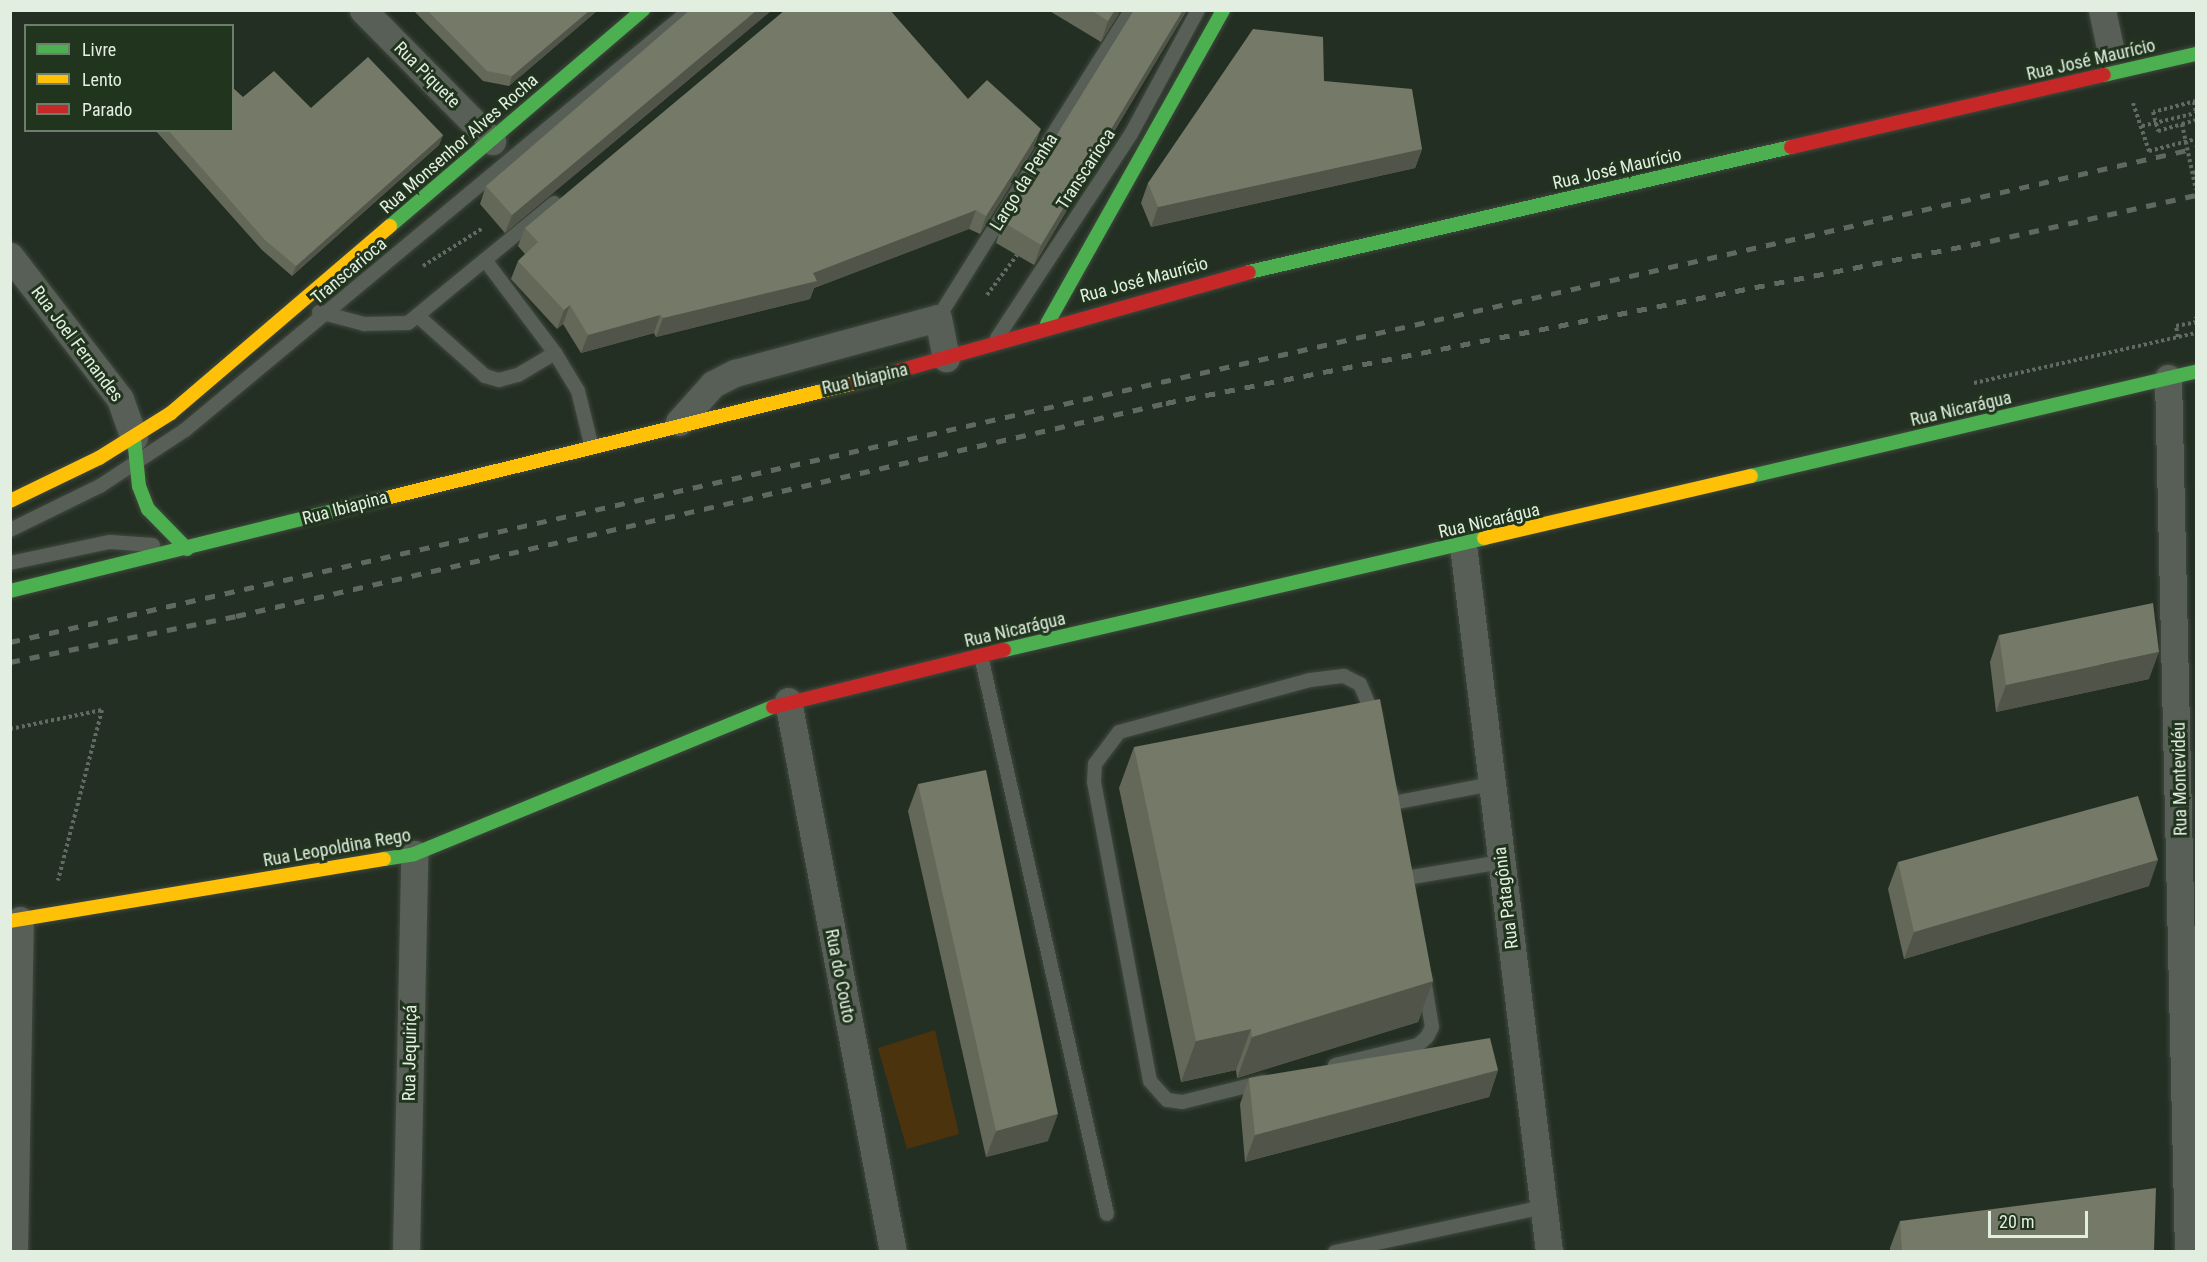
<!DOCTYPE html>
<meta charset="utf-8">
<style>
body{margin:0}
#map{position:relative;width:2207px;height:1262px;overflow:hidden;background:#242f23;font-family:"Roboto Condensed",sans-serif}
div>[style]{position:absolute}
.green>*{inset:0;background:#4b330d}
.path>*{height:4px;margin-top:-2px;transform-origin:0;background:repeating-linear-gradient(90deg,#626a61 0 3px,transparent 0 6px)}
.roads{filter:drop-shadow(0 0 2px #40493f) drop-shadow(0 0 2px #40493f)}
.lane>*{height:14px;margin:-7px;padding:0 7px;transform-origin:7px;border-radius:7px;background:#585f56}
.street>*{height:27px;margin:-13.5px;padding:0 13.5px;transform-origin:13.5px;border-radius:13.5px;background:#585f56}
.fast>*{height:14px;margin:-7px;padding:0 7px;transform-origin:7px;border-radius:7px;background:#4caf50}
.slow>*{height:14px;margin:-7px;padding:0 7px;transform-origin:7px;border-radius:7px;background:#ffc107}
.jam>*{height:14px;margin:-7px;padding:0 7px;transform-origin:7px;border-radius:7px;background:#c62828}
.rail>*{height:4.5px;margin-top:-2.25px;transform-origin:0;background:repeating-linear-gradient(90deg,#60695f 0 10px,transparent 0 20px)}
.path-bridge>*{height:4px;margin-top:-2px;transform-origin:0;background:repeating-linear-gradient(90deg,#626a61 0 3px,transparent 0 6px)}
.wall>*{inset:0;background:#646859}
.shaded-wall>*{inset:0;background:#515549}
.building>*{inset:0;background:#747968}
span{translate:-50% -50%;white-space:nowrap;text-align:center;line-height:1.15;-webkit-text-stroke:6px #21341e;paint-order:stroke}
.street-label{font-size:18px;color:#e2eee0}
.frame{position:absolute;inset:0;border:12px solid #e2eee0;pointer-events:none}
.legend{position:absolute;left:24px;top:24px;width:210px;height:108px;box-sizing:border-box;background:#21341e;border:2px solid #6e7e6c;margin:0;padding:8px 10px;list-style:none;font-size:18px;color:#e2eee0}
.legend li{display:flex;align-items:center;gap:12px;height:30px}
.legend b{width:30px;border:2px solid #6e7e6c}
.scale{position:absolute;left:1988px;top:1211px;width:100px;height:27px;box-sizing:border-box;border:3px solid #e2eee0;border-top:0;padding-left:8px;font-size:18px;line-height:21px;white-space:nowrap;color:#e2eee0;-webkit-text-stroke:4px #21341e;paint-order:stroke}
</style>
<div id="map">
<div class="green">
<i style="clip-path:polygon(935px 1030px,959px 1134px,907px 1149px,878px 1048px)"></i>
</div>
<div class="path">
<i style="left:2194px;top:102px;width:11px;rotate:80deg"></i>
<i style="left:2133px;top:103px;width:51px;rotate:71.6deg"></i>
<i style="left:2149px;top:151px;width:49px;rotate:-14.3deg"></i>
<i style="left:2182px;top:124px;width:15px;rotate:-16deg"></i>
<i style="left:2142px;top:126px;width:56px;rotate:-13.5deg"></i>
<i style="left:2193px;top:173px;width:3px;rotate:-18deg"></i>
<i style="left:423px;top:266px;width:71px;rotate:-32.3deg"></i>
<i style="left:987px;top:295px;width:50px;rotate:-53.1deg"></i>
<i style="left:2196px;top:317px;width:1px;rotate:90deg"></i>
<i style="left:2178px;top:337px;width:11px;rotate:-100deg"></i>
<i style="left:2176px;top:326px;width:20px;rotate:-11deg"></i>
<i style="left:1974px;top:383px;width:228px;rotate:-12.7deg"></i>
<i style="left:10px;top:729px;width:94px;rotate:-11.7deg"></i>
<i style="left:102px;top:710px;width:176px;rotate:104.5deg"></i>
</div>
<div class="roads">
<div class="lane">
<i style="left:485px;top:260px;width:116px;rotate:53deg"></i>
<i style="left:319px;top:312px;width:47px;rotate:14.9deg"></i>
<i style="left:364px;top:324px;width:44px;rotate:-1.3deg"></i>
<i style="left:408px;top:323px;width:189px;rotate:-39.4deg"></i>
<i style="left:419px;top:317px;width:89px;rotate:41.8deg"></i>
<i style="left:485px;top:376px;width:15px;rotate:16deg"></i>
<i style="left:499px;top:380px;width:20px;rotate:-15deg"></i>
<i style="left:518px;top:375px;width:43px;rotate:-30.7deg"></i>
<i style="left:555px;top:353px;width:44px;rotate:58.8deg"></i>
<i style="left:578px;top:391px;width:55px;rotate:76.2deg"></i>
<i style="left:938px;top:318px;width:363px;rotate:-57.9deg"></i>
<i style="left:997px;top:338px;width:244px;rotate:-56.7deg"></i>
<i style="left:1131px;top:134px;width:141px;rotate:-61.6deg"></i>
<i style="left:10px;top:530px;width:100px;rotate:-26.1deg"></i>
<i style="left:100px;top:486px;width:102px;rotate:-33.4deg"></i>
<i style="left:185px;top:430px;width:657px;rotate:-39.75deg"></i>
<i style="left:10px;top:563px;width:102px;rotate:-11.9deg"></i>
<i style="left:110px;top:542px;width:43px;rotate:4deg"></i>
<i style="left:981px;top:656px;width:572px;rotate:77.28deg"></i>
<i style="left:1391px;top:793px;width:10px;rotate:79deg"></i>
<i style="left:1393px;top:803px;width:101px;rotate:-10.9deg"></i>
<i style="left:1407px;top:887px;width:9px;rotate:-96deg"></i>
<i style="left:1406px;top:878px;width:97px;rotate:-9.5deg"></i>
<i style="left:1335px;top:1065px;width:85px;rotate:-13.5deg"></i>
<i style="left:1418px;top:1045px;width:12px;rotate:-42deg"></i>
<i style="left:1427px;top:1037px;width:11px;rotate:-63deg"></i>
<i style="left:1432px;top:1027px;width:49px;rotate:-99.5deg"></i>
<i style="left:1263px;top:1082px;width:83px;rotate:166.1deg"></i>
<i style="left:1182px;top:1102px;width:15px;rotate:-172deg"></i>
<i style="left:1167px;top:1100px;width:25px;rotate:-132deg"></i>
<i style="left:1150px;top:1081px;width:304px;rotate:-100.6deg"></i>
<i style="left:1094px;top:782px;width:18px;rotate:-87deg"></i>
<i style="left:1095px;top:764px;width:40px;rotate:-53deg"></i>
<i style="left:1119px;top:732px;width:198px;rotate:-15.2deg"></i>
<i style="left:1310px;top:680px;width:34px;rotate:-7deg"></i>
<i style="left:1344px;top:676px;width:18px;rotate:27deg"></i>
<i style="left:1360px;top:684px;width:38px;rotate:67deg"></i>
<i style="left:1335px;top:1252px;width:214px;rotate:-12.2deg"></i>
</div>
<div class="street">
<i style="left:363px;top:10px;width:184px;rotate:45.4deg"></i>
<i style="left:2102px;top:10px;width:39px;rotate:78deg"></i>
<i style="left:10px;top:256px;width:180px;rotate:52.4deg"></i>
<i style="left:120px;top:399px;width:41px;rotate:70.3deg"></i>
<i style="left:2168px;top:378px;width:874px;rotate:88.69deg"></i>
<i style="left:679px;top:422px;width:51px;rotate:-48.2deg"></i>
<i style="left:713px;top:384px;width:25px;rotate:-27deg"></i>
<i style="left:735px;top:373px;width:210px;rotate:-15.2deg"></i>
<i style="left:938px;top:318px;width:41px;rotate:78.7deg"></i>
<i style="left:1463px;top:545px;width:712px;rotate:83.06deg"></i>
<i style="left:788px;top:701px;width:561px;rotate:79.21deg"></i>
<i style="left:14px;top:1252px;width:332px;rotate:-89deg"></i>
<i style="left:406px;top:1252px;width:398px;rotate:-88.8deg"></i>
</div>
<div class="fast">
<i style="left:2104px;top:75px;width:94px;rotate:-12.9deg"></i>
<i style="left:390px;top:226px;width:333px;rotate:-40.5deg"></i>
<i style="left:1249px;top:272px;width:556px;rotate:-12.99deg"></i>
<i style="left:1047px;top:324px;width:360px;rotate:-60.7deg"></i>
<i style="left:134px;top:438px;width:48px;rotate:84.1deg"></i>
<i style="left:139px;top:486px;width:25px;rotate:69deg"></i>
<i style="left:148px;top:509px;width:56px;rotate:45.7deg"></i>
<i style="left:1751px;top:476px;width:457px;rotate:-13.2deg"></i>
<i style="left:10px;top:591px;width:367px;rotate:-13.9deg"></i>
<i style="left:1004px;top:650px;width:493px;rotate:-13.1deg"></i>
<i style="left:384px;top:859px;width:30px;rotate:-9deg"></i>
<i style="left:414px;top:854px;width:388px;rotate:-22.3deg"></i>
</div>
<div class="slow">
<i style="left:10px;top:501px;width:99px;rotate:-25.8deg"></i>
<i style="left:99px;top:458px;width:85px;rotate:-32deg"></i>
<i style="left:171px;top:413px;width:288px;rotate:-40.5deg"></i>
<i style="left:366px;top:503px;width:504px;rotate:-13.79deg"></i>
<i style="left:1484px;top:538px;width:274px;rotate:-13.1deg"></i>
<i style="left:10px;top:921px;width:379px;rotate:-9.4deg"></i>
</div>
<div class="jam">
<i style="left:1791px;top:147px;width:321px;rotate:-13deg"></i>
<i style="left:855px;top:383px;width:409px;rotate:-15.7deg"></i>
<i style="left:773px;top:707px;width:238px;rotate:-13.9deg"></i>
</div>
</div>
<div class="rail">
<i style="left:10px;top:642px;width:2241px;rotate:-12.73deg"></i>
<i style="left:10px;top:662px;width:231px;rotate:-11.5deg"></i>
<i style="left:236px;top:616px;width:954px;rotate:-12.9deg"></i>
<i style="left:1166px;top:403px;width:840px;rotate:-11.12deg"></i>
<i style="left:1990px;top:241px;width:211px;rotate:-12.6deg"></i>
</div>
<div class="path-bridge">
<i style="left:2196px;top:101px;width:44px;rotate:165.7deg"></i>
<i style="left:2153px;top:112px;width:20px;rotate:75deg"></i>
<i style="left:2158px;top:131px;width:25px;rotate:-16deg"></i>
<i style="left:2182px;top:124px;width:67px;rotate:78deg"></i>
</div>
<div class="wall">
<i style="clip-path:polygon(413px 10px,598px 10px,509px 86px,483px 81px)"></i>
<i style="clip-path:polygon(690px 10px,772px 10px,505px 233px,480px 204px,486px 186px)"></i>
<i style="clip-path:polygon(1048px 10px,1121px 10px,1101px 42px)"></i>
<i style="clip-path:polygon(1134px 10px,1187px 10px,1034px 265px,996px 243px,1003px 222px)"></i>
<i style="clip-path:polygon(1324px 81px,1422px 149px,1415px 168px,1151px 227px,1141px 203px,1148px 183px)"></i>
<i style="clip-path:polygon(243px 97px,311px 108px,443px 135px,439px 145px,292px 276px,262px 250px,155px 130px,232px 130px)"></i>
<i style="clip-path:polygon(968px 99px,1034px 148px,980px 234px,969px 229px,814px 288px,810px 299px,656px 337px,654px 333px,581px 353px,563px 324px,557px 329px,511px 279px,518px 261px,525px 254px,518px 246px,525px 228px)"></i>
<i style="clip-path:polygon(1999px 635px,2149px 679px,1996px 712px,1990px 662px)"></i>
<i style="clip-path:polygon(1134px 747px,1433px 981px,1418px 1022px,1237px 1078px,1236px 1070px,1181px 1082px,1119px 788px)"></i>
<i style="clip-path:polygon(918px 784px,1048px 1141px,986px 1157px,908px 811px)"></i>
<i style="clip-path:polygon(1898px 862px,2149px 886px,1904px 959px,1888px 889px)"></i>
<i style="clip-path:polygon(1498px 1070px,1489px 1097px,1245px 1162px,1240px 1104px,1249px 1078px)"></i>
<i style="clip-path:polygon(1900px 1221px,2154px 1251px,1890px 1251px,1890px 1248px)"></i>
</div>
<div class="shaded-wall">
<i style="clip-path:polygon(590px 10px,598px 10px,509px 86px,512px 76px)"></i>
<i style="clip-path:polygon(757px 10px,772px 10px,505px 233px,512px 215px)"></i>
<i style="clip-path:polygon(1115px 10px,1121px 10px,1101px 42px,1108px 21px)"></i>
<i style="clip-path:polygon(1183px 10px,1187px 10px,1034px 265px,1041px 245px)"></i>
<i style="clip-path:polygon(1041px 129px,1034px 148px,980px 234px,986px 216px)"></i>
<i style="clip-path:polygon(443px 135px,439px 145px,292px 276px,296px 266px)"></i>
<i style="clip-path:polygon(1422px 149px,1415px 168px,1151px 227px,1158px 207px)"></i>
<i style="clip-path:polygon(976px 210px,969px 229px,814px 288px,810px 299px,656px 337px,663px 318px,813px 273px)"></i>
<i style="clip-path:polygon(570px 305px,563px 324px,557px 329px,564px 310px)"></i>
<i style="clip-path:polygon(660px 315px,654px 333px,581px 353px,588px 335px)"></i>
<i style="clip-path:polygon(2159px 652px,2149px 679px,1996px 712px,2006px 685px)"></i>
<i style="clip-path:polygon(2158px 860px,2149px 886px,1904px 959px,1914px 932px)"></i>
<i style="clip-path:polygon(1433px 981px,1418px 1022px,1237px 1078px,1252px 1037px)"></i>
<i style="clip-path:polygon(1251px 1029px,1236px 1070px,1181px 1082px,1196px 1041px)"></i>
<i style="clip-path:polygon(1498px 1070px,1489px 1097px,1245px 1162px,1255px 1135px)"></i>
<i style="clip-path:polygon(1058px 1114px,1048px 1141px,986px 1157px,996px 1131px)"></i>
</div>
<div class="building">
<i style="clip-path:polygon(427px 10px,590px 10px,512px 76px,487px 71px)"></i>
<i style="clip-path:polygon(690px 10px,757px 10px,512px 215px,486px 186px)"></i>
<i style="clip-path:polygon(785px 10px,890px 10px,968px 99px,987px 80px,1041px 129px,986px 216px,976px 210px,813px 273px,817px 281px,663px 318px,660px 315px,588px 335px,570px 305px,564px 310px,518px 261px,538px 242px,525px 228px)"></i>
<i style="clip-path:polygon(1091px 10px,1115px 10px,1108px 21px)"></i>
<i style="clip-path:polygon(1134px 10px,1183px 10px,1041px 245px,1003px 222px)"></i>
<i style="clip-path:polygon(1253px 29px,1323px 37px,1324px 81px,1412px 89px,1422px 149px,1158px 207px,1148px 183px)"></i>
<i style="clip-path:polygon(368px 57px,443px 135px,296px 266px,265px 240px,168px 130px,232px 130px,232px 87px,243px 97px,274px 71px,311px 108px)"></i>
<i style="clip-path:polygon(2153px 603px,2159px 652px,2006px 685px,1999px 635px)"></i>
<i style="clip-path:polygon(1380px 699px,1433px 981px,1252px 1037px,1251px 1029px,1196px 1041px,1134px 747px)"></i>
<i style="clip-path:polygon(986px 770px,1058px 1114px,996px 1131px,918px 784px)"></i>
<i style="clip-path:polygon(2138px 796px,2158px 860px,1914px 932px,1898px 862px)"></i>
<i style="clip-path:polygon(1490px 1038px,1498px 1070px,1255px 1135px,1249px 1078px)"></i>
<i style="clip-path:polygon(2156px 1188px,2154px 1251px,1902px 1251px,1900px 1221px)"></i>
</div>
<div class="street-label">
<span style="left:2091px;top:60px;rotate:-13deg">Rua José Maurício</span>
<span style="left:427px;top:75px;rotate:45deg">Rua Piquete</span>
<span style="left:459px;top:144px;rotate:-41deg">Rua Monsenhor Alves Rocha</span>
<span style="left:1086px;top:169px;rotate:-57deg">Transcarioca</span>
<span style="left:1617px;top:169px;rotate:-13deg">Rua José Maurício</span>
<span style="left:1024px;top:182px;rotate:-58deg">Largo da Penha</span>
<span style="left:349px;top:271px;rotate:-40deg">Transcarioca</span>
<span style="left:1144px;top:280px;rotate:-15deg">Rua José Maurício</span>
<span style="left:77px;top:344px;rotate:53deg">Rua Joel Fernandes</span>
<span style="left:865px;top:379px;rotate:-13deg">Rua Ibiapina</span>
<span style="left:1961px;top:409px;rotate:-13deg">Rua Nicarágua</span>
<span style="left:345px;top:508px;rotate:-15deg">Rua Ibiapina</span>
<span style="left:1489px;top:521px;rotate:-13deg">Rua Nicarágua</span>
<span style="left:1015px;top:630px;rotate:-13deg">Rua Nicarágua</span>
<span style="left:2180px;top:779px;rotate:-91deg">Rua Montevidéu</span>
<span style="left:337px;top:848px;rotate:-10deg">Rua Leopoldina Rego</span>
<span style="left:1506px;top:898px;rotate:-97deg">Rua Patagônia</span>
<span style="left:840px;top:976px;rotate:79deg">Rua do Couto</span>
<span style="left:410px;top:1053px;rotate:-89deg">Rua Jequiriçá</span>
</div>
<div class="frame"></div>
<ul class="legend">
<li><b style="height:8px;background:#4caf50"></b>Livre</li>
<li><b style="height:8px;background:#ffc107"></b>Lento</li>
<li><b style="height:8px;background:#c62828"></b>Parado</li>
</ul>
<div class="scale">20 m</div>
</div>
